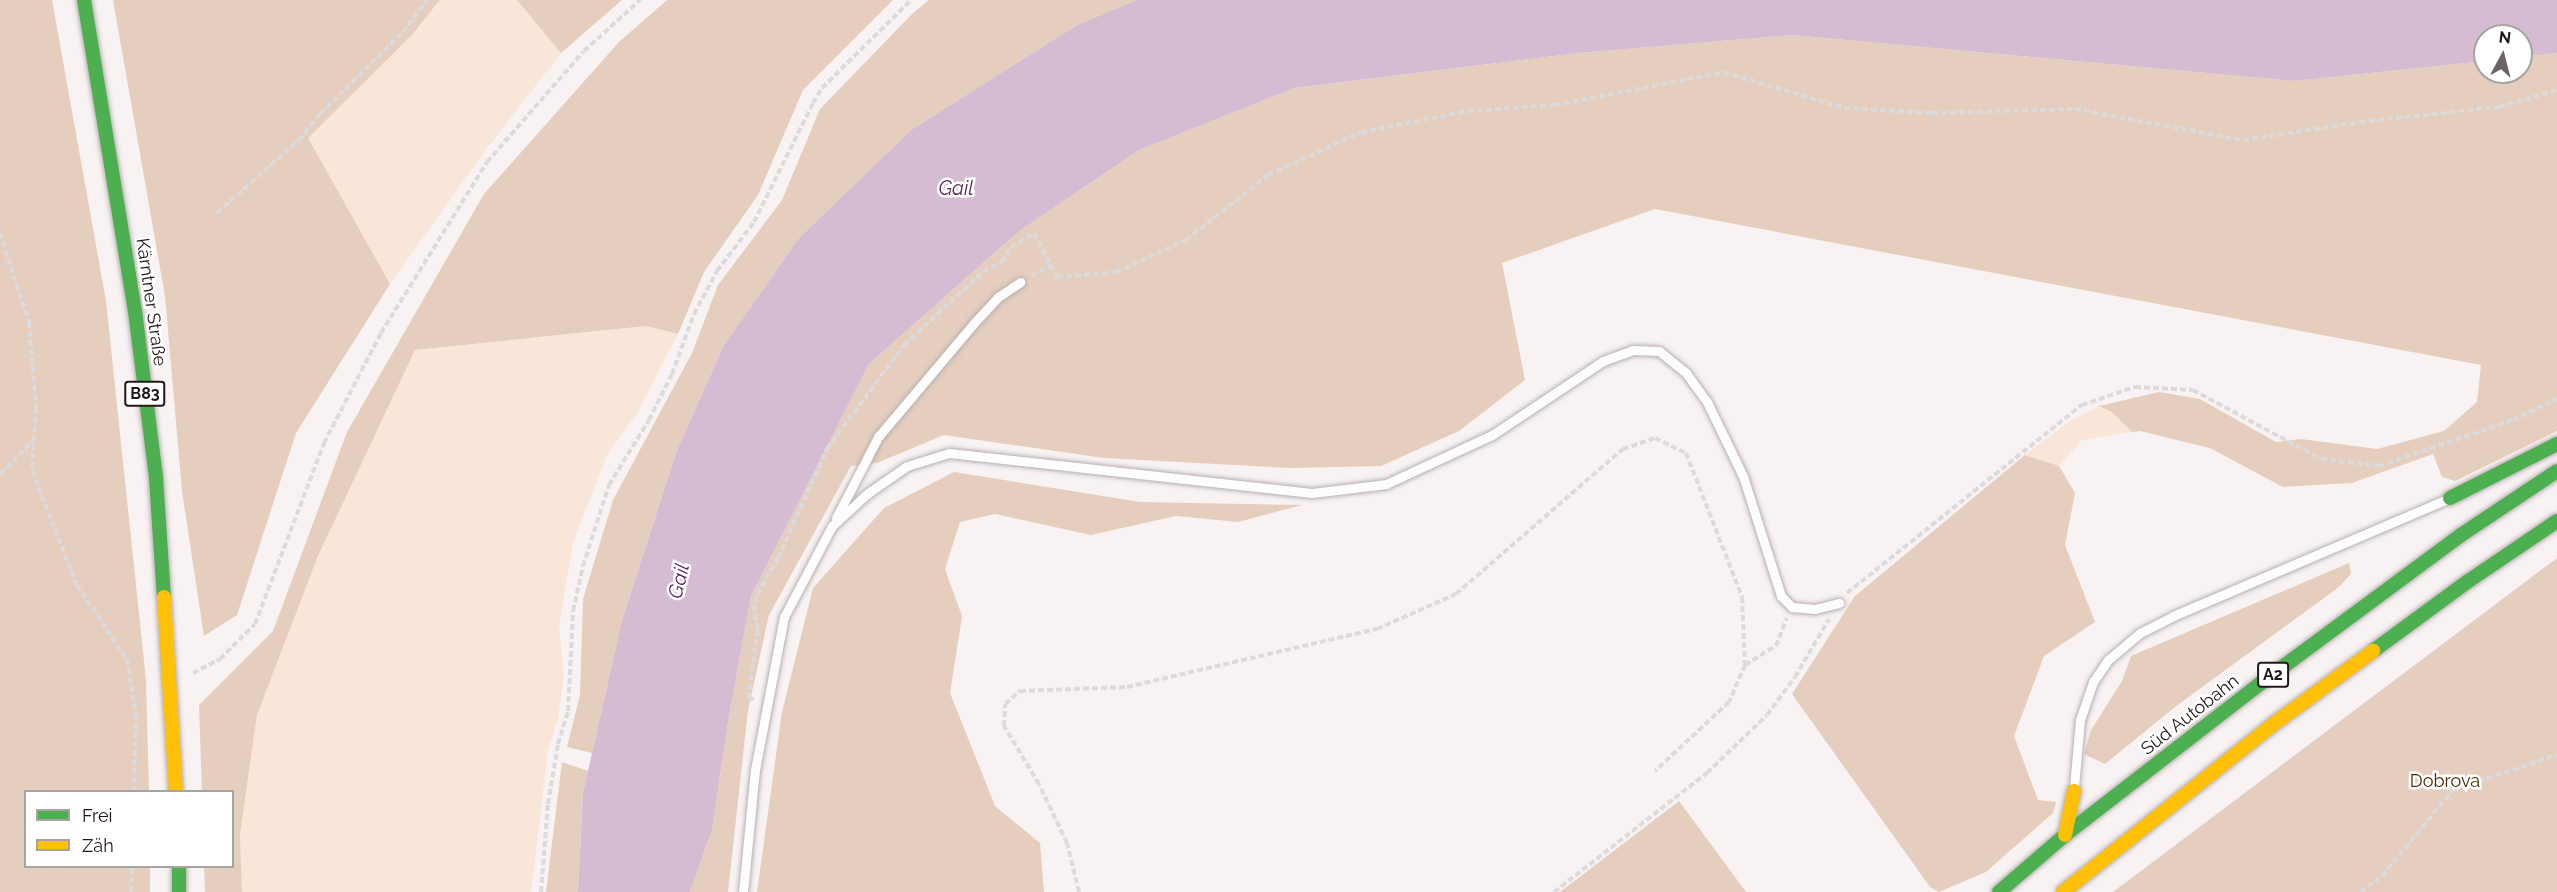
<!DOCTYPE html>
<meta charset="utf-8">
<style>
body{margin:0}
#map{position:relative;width:2557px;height:892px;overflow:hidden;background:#f8f2f2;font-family:Raleway,sans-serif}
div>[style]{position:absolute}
.green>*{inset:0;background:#fae6d9}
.forest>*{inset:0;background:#e5cebe}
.water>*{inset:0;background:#d6bcd2}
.path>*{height:4px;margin-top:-2px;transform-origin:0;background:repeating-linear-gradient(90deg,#dcdada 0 6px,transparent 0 9px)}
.roads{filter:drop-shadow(0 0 2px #b8b0b0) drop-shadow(0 0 2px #b8b0b0)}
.lane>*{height:9px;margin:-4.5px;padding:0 4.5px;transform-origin:4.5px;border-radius:4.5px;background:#fefdfd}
.fast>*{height:14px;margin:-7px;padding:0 7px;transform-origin:7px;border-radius:7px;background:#4caf50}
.slow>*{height:14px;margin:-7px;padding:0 7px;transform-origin:7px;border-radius:7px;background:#ffc107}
span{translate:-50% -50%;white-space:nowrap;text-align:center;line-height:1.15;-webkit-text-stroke:5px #fff;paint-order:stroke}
.shield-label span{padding:2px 4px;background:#fff;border:2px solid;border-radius:4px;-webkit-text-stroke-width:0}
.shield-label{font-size:16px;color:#231819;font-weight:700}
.street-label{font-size:18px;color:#231819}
.park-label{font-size:18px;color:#4d2906}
.water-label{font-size:20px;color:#582c56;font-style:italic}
.legend{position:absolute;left:24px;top:790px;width:210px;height:78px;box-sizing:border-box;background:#fff;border:2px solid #a7a3a3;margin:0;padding:8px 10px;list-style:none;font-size:18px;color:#231819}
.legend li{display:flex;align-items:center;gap:12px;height:30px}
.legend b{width:30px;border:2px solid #a7a3a3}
.north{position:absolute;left:2473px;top:24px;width:60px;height:60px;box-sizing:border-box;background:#fff;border:2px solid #a7a3a3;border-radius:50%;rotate:7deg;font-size:16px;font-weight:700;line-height:24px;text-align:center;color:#231819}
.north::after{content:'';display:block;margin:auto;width:21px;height:27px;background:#6e6465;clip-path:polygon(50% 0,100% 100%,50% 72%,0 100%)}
</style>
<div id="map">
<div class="green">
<i style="clip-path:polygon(440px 0,517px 0,561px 53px,485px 151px,390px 284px,307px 139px,411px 36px)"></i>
<i style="clip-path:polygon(646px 326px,678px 334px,636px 415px,607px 455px,573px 542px,559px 626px,564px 676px,558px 719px,548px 750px,531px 892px,242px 892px,240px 835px,257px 715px,318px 556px,415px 350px)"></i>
<i style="clip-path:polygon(2099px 406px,2112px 412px,2132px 432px,2082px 440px,2059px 466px,2025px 455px,2070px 421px)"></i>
</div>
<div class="forest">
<i style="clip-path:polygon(0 0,52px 0,106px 301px,146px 680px,149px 791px,26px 792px,26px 866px,150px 867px,150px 892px,0 892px)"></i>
<i style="clip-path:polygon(113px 0,440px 0,411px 36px,308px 138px,390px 284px,296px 433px,237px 615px,204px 636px,182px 491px,165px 296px)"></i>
<i style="clip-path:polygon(517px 0,622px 0,561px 53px)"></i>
<i style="clip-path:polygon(667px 0,893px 0,803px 90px,758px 195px,704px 272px,678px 334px,646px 326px,415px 350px,318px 556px,257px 715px,240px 835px,242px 892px,205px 892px,204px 867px,232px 866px,232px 792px,202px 791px,199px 705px,273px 631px,347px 432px,484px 194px,619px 42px)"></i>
<i style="clip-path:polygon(929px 0,1137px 0,1077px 25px,911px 130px,799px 238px,724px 345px,677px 450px,622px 620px,592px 753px,567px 747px,580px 695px,583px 599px,613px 500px,692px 353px,718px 285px,782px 200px,820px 109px,912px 14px)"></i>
<i style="clip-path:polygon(1792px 35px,2294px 81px,2485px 61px,2485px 72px,2521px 72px,2521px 57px,2557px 53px,2557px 431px,2455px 481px,2442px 477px,2433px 454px,2352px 483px,2283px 487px,2210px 448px,2140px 431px,2132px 432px,2112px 412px,2099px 406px,2159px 392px,2200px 399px,2276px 442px,2301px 439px,2377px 449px,2444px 431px,2477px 402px,2481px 365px,1655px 209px,1502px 263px,1525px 380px,1459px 431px,1381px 466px,1290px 468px,1104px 458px,944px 435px,877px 463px,851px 466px,769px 615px,748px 710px,728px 892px,690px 892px,712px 830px,729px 716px,751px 596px,869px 364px,1018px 232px,1139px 150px,1294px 88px,1579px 53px)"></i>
<i style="clip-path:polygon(2025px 455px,2059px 466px,2075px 493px,2065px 545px,2095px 622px,2044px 656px,2014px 736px,2038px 800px,2056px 802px,2053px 813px,1986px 872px,1939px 892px,1930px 887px,1792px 694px,1855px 596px)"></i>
<i style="clip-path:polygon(954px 472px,1140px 502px,1302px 505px,1238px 522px,1176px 516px,1091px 535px,995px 514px,960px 522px,945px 569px,962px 616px,950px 693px,995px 806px,1040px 843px,1044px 892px,757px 892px,782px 712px,813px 588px,884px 508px)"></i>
<i style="clip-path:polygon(2557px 558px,2557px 892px,2113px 892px)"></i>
<i style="clip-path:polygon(2349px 563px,2351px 574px,2339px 587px,2175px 707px,2105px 764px,2084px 754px,2091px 730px,2122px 681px,2131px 656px)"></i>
<i style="clip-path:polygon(562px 762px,588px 771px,583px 793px,578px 892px,546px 892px)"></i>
<i style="clip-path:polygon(1679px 801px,1746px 892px,1560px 892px)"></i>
</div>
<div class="water">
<i style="clip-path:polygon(1137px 0,2557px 0,2557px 53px,2521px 57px,2521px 36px,2485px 36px,2485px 61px,2294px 81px,1792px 35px,1579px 53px,1294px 88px,1139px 150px,1018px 232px,869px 364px,751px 596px,729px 716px,712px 830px,690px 892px,578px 892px,583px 793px,622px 620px,677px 450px,724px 345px,799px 238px,911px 130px,1077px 25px)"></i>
</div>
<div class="path">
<i style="left:217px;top:213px;width:110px;rotate:-41.7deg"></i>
<i style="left:299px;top:140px;width:33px;rotate:-51deg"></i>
<i style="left:320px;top:114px;width:117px;rotate:-44.7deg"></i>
<i style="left:403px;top:32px;width:40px;rotate:-53deg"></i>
<i style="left:0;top:233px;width:94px;rotate:72deg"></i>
<i style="left:29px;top:322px;width:86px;rotate:85.3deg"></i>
<i style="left:36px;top:408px;width:63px;rotate:93.6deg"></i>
<i style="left:32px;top:471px;width:123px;rotate:68.5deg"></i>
<i style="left:77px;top:585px;width:89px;rotate:56deg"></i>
<i style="left:127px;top:659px;width:56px;rotate:80.7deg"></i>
<i style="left:136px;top:714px;width:78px;rotate:91.5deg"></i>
<i style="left:1031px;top:276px;width:22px;rotate:-27deg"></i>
<i style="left:0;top:474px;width:47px;rotate:-45deg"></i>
<i style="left:1847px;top:593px;width:301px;rotate:-38.7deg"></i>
<i style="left:2082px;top:405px;width:56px;rotate:-18.8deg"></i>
<i style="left:2135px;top:387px;width:58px;rotate:3deg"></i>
<i style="left:2193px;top:390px;width:145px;rotate:28.3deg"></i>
<i style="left:2321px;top:459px;width:58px;rotate:6.9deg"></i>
<i style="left:2379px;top:466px;width:142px;rotate:-18.9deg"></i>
<i style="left:2513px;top:420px;width:49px;rotate:-25.5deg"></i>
<i style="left:1745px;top:665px;width:36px;rotate:-32deg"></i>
<i style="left:1776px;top:646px;width:30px;rotate:-69deg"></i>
<i style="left:193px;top:673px;width:30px;rotate:-27deg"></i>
<i style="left:220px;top:659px;width:49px;rotate:-45deg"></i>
<i style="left:255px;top:624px;width:194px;rotate:-69.1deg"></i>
<i style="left:324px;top:443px;width:124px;rotate:-62.6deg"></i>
<i style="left:381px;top:333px;width:201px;rotate:-58.2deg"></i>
<i style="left:487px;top:162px;width:147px;rotate:-48.9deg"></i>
<i style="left:584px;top:51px;width:76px;rotate:-42.3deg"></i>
<i style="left:754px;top:699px;width:6px;rotate:-171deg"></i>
<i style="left:748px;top:698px;width:70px;rotate:-81.8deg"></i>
<i style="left:758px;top:629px;width:18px;rotate:-103deg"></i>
<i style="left:754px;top:611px;width:17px;rotate:-80deg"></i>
<i style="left:757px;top:594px;width:42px;rotate:-59.7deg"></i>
<i style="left:778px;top:558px;width:120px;rotate:-65.8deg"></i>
<i style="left:827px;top:449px;width:129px;rotate:-53.5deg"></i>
<i style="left:904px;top:345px;width:108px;rotate:-42.7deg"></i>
<i style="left:983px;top:272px;width:21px;rotate:-28deg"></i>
<i style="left:1002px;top:262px;width:17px;rotate:-59deg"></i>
<i style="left:1011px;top:247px;width:27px;rotate:-31deg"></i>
<i style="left:1034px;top:233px;width:50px;rotate:62.4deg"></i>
<i style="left:1057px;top:277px;width:59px;rotate:-4.8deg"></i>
<i style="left:1116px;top:272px;width:77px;rotate:-24.6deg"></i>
<i style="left:1186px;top:240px;width:105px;rotate:-38.4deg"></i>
<i style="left:1268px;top:175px;width:102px;rotate:-24.8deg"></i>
<i style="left:1361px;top:132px;width:109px;rotate:-11.1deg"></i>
<i style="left:1468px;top:111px;width:87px;rotate:-3.9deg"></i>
<i style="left:1555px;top:105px;width:172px;rotate:-11deg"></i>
<i style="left:1724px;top:72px;width:125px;rotate:16.7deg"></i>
<i style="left:1844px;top:108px;width:88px;rotate:3.3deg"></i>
<i style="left:1932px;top:113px;width:143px;rotate:-1.6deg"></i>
<i style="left:2075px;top:109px;width:171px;rotate:10.5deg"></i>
<i style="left:2243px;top:140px;width:118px;rotate:-8.7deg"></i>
<i style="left:2360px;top:122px;width:140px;rotate:-6.2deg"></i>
<i style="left:2499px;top:107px;width:60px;rotate:-16.3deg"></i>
<i style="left:131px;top:892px;width:26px;rotate:-88deg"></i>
<i style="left:541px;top:892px;width:88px;rotate:-85.5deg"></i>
<i style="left:548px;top:804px;width:61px;rotate:-80.5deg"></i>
<i style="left:558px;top:744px;width:34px;rotate:-73deg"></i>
<i style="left:568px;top:711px;width:100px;rotate:-87.1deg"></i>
<i style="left:573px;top:611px;width:46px;rotate:-77.5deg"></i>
<i style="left:583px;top:566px;width:85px;rotate:-72.2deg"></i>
<i style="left:609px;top:485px;width:76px;rotate:-58.4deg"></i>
<i style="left:649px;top:420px;width:51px;rotate:-63.4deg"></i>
<i style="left:672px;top:374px;width:64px;rotate:-69.9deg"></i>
<i style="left:694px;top:314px;width:49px;rotate:-61.9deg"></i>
<i style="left:717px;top:271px;width:61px;rotate:-52.9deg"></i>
<i style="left:754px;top:222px;width:133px;rotate:-63.6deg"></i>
<i style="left:813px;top:103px;width:17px;rotate:-59deg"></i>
<i style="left:822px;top:88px;width:125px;rotate:-44.7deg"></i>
<i style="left:1079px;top:892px;width:50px;rotate:-103.8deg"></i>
<i style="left:1067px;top:843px;width:65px;rotate:-115.4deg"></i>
<i style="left:1039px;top:784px;width:68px;rotate:-121.1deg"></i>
<i style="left:1004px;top:726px;width:22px;rotate:-87deg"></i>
<i style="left:1005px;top:704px;width:20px;rotate:-41deg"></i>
<i style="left:1020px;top:691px;width:107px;rotate:-2.1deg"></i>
<i style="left:1127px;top:687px;width:257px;rotate:-13.1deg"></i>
<i style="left:1377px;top:629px;width:86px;rotate:-23.9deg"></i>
<i style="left:1456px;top:594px;width:221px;rotate:-41deg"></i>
<i style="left:1623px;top:449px;width:34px;rotate:-19deg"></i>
<i style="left:1655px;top:438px;width:34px;rotate:26deg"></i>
<i style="left:1686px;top:453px;width:155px;rotate:68.7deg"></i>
<i style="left:1742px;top:597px;width:68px;rotate:87.5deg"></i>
<i style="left:1745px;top:665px;width:40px;rotate:113.4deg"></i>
<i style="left:1729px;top:702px;width:101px;rotate:137deg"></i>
<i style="left:1554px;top:892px;width:194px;rotate:-37.9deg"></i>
<i style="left:1707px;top:773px;width:83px;rotate:-44deg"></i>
<i style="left:1767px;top:715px;width:47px;rotate:-53.6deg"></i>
<i style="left:1795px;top:677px;width:67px;rotate:-59.6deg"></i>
<i style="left:2360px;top:892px;width:27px;rotate:-36deg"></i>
<i style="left:2382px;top:876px;width:112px;rotate:-50.5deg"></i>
<i style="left:2453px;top:790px;width:110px;rotate:-18.6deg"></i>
</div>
<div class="roads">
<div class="lane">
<i style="left:836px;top:518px;width:91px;rotate:-62.6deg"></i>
<i style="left:878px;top:437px;width:148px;rotate:-49.9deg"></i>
<i style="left:973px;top:324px;width:37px;rotate:-47deg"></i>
<i style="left:998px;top:297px;width:27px;rotate:-34deg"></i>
<i style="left:2074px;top:787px;width:67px;rotate:-84.9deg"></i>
<i style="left:2080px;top:720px;width:40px;rotate:-71.1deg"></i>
<i style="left:2093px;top:682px;width:27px;rotate:-56deg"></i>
<i style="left:2108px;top:660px;width:42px;rotate:-40.2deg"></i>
<i style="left:2140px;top:633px;width:37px;rotate:-27deg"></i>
<i style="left:2173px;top:616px;width:296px;rotate:-23.1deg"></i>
<i style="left:743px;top:892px;width:123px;rotate:-84.4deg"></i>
<i style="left:755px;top:770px;width:156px;rotate:-79.3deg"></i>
<i style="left:784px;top:617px;width:103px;rotate:-62.2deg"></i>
<i style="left:832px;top:526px;width:49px;rotate:-42.5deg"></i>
<i style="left:868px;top:493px;width:47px;rotate:-34.7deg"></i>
<i style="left:907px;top:466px;width:44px;rotate:-17.2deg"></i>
<i style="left:949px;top:453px;width:365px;rotate:6.3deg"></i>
<i style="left:1312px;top:493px;width:75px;rotate:-6.9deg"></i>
<i style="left:1386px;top:484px;width:117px;rotate:-24.8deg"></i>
<i style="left:1492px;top:435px;width:133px;rotate:-33.7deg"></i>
<i style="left:1603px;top:361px;width:32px;rotate:-20deg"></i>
<i style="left:1633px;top:350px;width:26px;rotate:2deg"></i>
<i style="left:1659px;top:351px;width:35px;rotate:39deg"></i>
<i style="left:1686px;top:373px;width:36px;rotate:54deg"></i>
<i style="left:1707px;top:402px;width:82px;rotate:64.1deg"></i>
<i style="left:1743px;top:476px;width:126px;rotate:72.4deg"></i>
<i style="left:1781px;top:596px;width:16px;rotate:45deg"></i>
<i style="left:1792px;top:607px;width:23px;rotate:5deg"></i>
<i style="left:1815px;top:609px;width:25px;rotate:-14deg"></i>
</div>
<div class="fast">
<i style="left:84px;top:0;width:315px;rotate:80.7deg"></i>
<i style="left:135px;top:311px;width:168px;rotate:82.8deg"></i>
<i style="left:156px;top:478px;width:119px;rotate:86.2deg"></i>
<i style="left:2450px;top:498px;width:120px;rotate:-26.8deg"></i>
<i style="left:2373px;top:651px;width:117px;rotate:-36.3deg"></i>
<i style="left:2467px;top:582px;width:109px;rotate:-34.1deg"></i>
<i style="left:179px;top:866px;width:26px;rotate:90deg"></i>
<i style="left:1999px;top:892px;width:87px;rotate:-40.8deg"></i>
<i style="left:2065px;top:835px;width:248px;rotate:-37.8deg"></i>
<i style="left:2261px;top:683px;width:249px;rotate:-36.5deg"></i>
<i style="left:2461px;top:535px;width:115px;rotate:-33.7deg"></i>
</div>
<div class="slow">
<i style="left:164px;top:597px;width:195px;rotate:86.5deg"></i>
<i style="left:2065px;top:835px;width:45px;rotate:-78.4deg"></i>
<i style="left:2063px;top:892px;width:271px;rotate:-38.6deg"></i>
<i style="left:2275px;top:723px;width:122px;rotate:-36.3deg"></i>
</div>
</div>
<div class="shield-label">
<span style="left:145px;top:394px">B83</span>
<span style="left:2273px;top:675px">A2</span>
</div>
<div class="street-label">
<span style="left:151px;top:302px;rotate:82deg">Kärntner Straße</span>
<span style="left:2190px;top:715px;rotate:-38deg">Süd Autobahn</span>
</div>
<div class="park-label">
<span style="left:2445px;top:781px">Dobrova</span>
</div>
<div class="water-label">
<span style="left:956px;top:188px">Gail</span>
<span style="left:679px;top:581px;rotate:-77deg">Gail</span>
</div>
<ul class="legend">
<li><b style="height:8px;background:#4caf50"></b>Frei</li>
<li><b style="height:8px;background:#ffc107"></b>Zäh</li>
</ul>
<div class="north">N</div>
</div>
